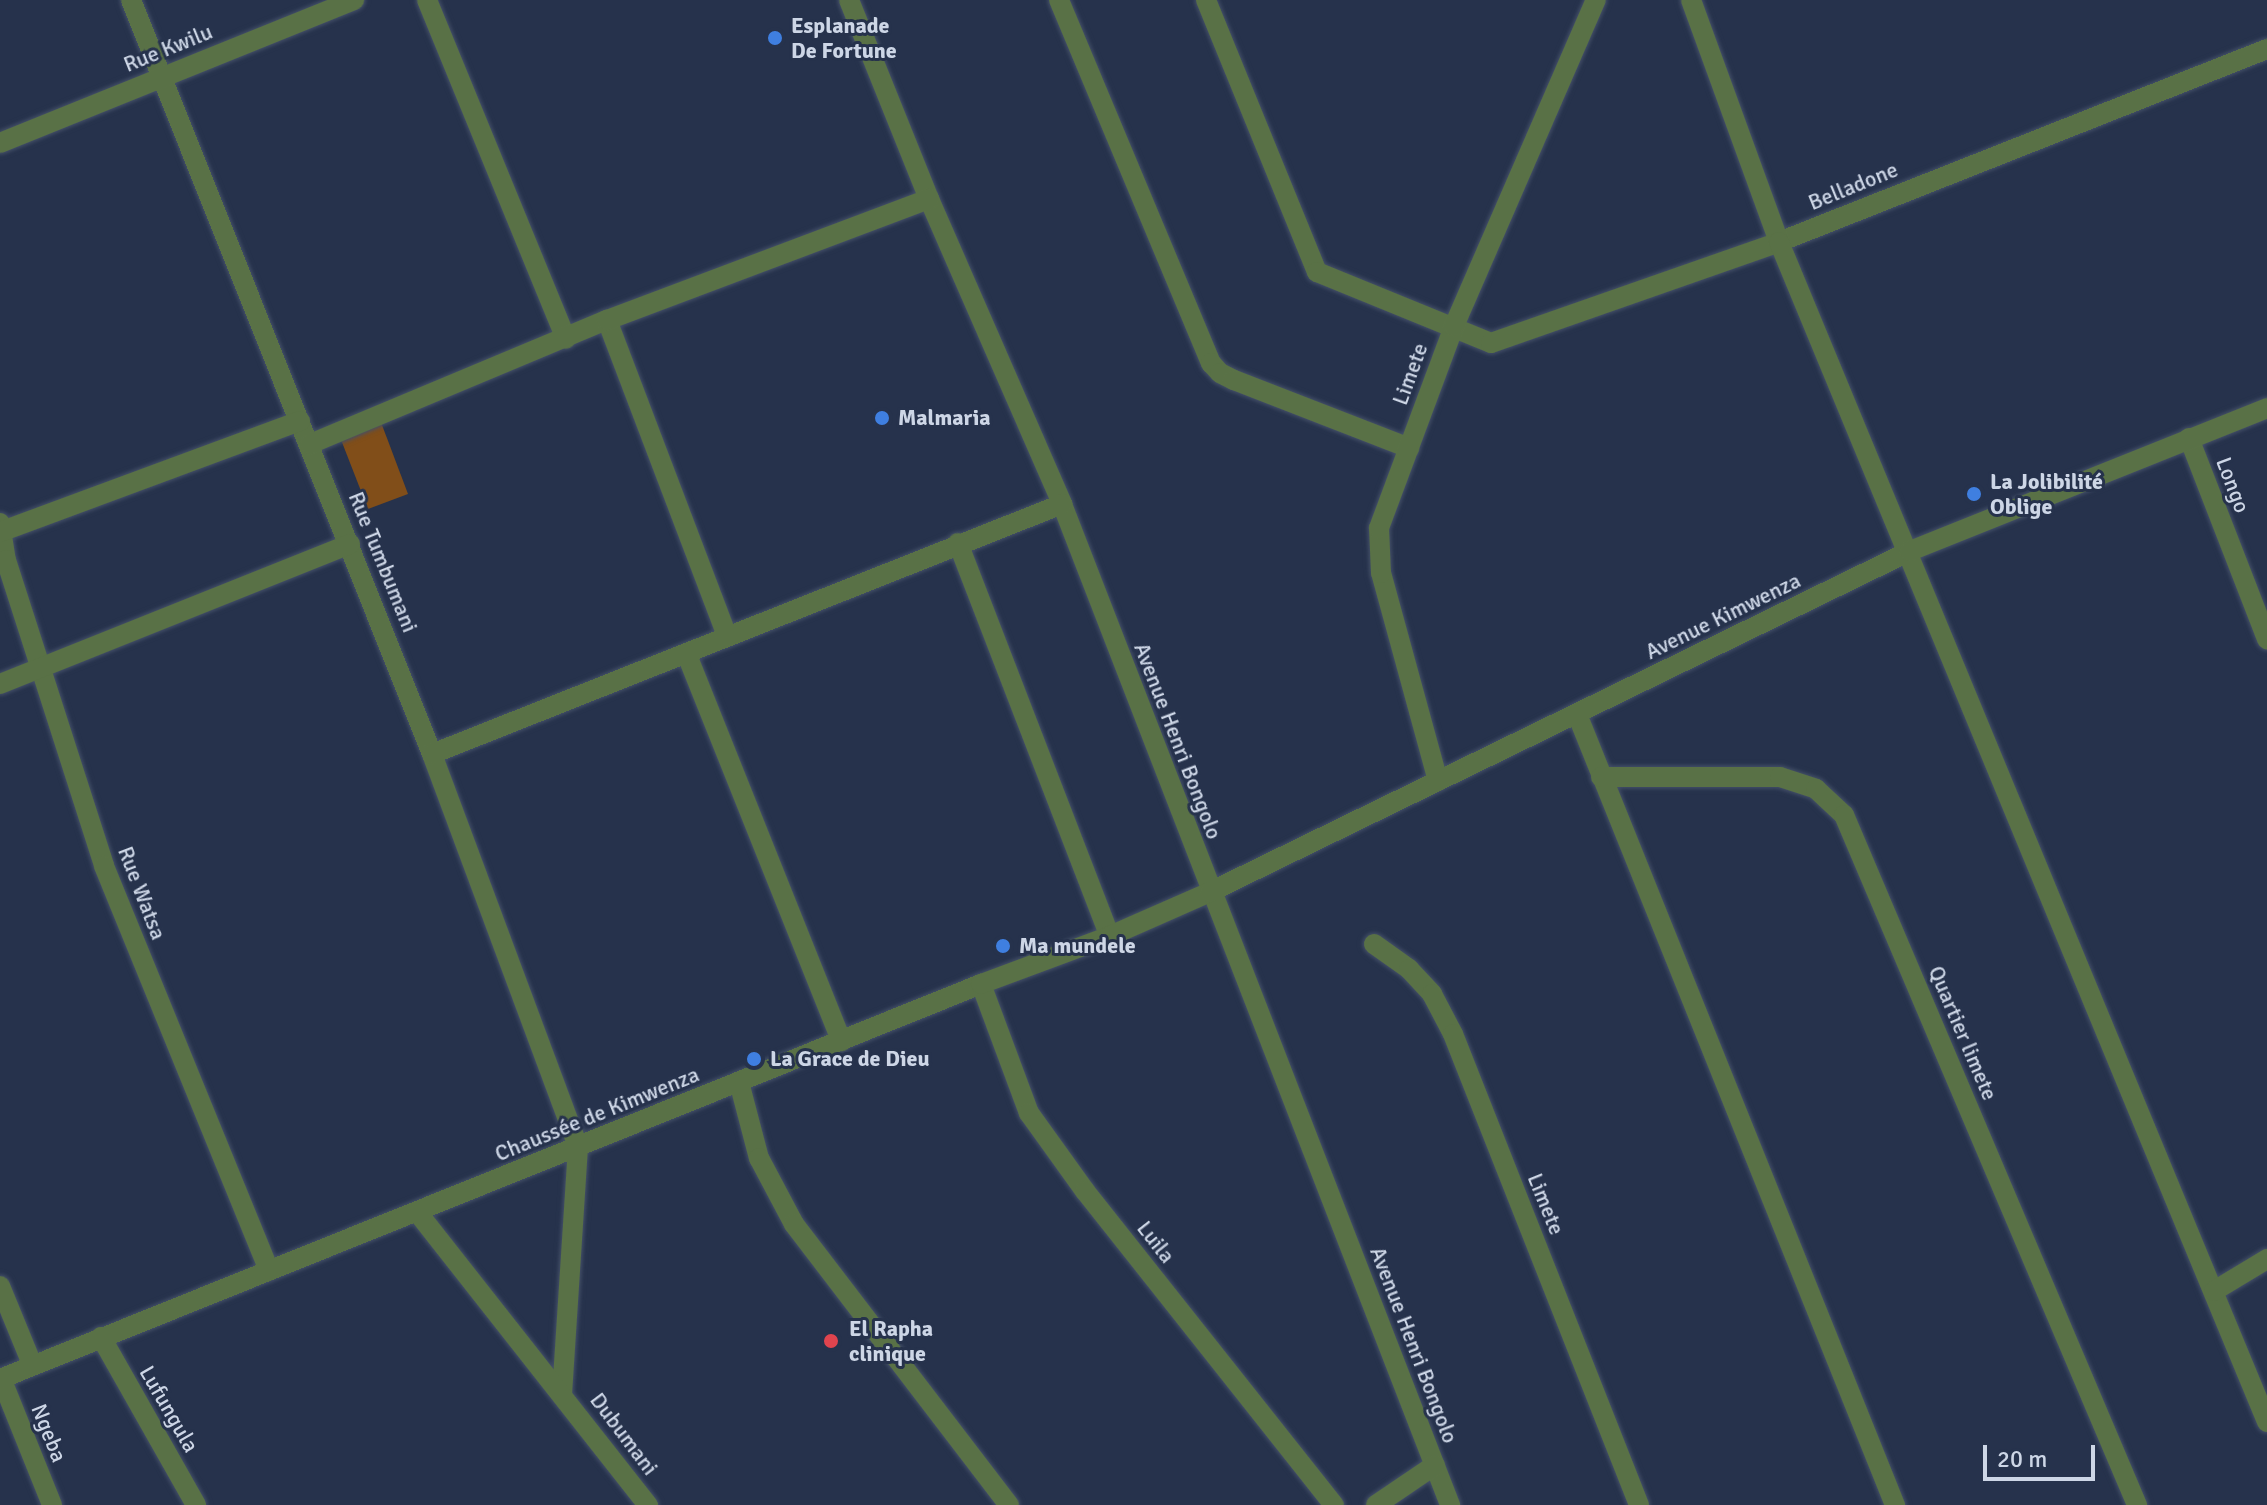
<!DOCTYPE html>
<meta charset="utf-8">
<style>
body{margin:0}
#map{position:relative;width:2267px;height:1505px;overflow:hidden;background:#26324c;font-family:Signika,sans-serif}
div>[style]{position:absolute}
.building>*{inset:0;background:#814e19}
.roads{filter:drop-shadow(0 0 2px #445068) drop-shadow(0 0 2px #445068)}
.minor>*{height:20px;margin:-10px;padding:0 10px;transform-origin:10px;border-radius:10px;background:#597146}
.dots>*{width:22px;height:22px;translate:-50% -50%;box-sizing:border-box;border:4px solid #26324c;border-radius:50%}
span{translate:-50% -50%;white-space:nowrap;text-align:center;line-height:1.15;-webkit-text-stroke:6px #26324c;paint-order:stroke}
.poi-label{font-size:22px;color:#cdd6e6;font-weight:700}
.left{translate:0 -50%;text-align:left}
.street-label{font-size:22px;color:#cdd6e6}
.scale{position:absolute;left:1983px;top:1445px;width:112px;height:36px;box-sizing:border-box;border:4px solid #cdd6e6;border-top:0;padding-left:10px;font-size:24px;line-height:28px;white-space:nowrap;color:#cdd6e6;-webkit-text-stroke:6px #26324c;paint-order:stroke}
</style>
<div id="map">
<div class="building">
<i style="clip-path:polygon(379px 417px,408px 494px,368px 509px,338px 432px)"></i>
</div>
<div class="roads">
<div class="minor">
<i style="left:131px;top:0;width:812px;rotate:68.24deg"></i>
<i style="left:432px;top:754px;width:419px;rotate:69.6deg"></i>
<i style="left:578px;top:1147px;width:247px;rotate:93.7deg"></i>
<i style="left:427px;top:0;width:366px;rotate:67.7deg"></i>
<i style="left:849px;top:0;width:214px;rotate:68.1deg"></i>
<i style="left:929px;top:199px;width:333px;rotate:66.4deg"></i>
<i style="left:1062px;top:504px;width:1074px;rotate:68.81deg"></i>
<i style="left:1059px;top:0;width:394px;rotate:67.3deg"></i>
<i style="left:1211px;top:363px;width:13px;rotate:48deg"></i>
<i style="left:1220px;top:373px;width:16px;rotate:27deg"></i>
<i style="left:1234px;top:380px;width:188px;rotate:21.2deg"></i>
<i style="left:1206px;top:0;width:294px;rotate:67.8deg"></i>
<i style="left:1317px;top:272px;width:188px;rotate:22.2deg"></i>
<i style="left:1491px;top:343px;width:305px;rotate:-19.3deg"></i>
<i style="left:1779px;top:242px;width:525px;rotate:-21.58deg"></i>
<i style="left:1691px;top:0;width:258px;rotate:70deg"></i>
<i style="left:1779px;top:242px;width:1277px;rotate:67.53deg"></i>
<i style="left:0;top:143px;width:382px;rotate:-22deg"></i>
<i style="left:607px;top:320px;width:338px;rotate:69.2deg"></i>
<i style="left:2189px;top:438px;width:216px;rotate:68.8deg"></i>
<i style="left:310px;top:444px;width:322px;rotate:-22.7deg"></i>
<i style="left:607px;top:320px;width:344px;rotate:-20.6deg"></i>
<i style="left:0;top:523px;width:37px;rotate:81deg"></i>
<i style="left:6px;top:560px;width:321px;rotate:72.2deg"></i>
<i style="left:104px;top:866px;width:437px;rotate:67.8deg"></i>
<i style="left:0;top:532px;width:320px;rotate:-20.3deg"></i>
<i style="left:958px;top:543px;width:421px;rotate:68.9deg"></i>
<i style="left:687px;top:655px;width:416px;rotate:68.2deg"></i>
<i style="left:0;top:684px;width:377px;rotate:-21.8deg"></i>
<i style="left:1577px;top:714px;width:853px;rotate:68.1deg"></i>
<i style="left:432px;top:754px;width:678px;rotate:-21.64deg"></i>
<i style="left:1601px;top:777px;width:179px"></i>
<i style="left:1780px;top:777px;width:38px;rotate:18deg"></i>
<i style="left:1816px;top:789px;width:38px;rotate:43deg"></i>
<i style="left:1844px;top:815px;width:750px;rotate:66.99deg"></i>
<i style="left:1438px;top:781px;width:216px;rotate:-105.3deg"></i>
<i style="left:1381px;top:573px;width:45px;rotate:-92.5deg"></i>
<i style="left:1379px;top:528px;width:215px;rotate:-69.6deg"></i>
<i style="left:1454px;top:326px;width:356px;rotate:-66.5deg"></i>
<i style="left:1374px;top:944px;width:43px;rotate:35.5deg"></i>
<i style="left:1409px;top:969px;width:34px;rotate:47deg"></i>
<i style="left:1432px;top:994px;width:45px;rotate:62.3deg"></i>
<i style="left:1453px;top:1034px;width:506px;rotate:68.45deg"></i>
<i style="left:981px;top:984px;width:138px;rotate:69.6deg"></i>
<i style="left:1029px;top:1113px;width:96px;rotate:54.3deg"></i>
<i style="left:1085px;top:1191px;width:401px;rotate:51.6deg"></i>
<i style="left:739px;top:1082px;width:79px;rotate:75.3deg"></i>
<i style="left:759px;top:1158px;width:75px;rotate:62.1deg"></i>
<i style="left:794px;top:1224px;width:354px;rotate:52.6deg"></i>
<i style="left:418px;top:1213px;width:372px;rotate:51.8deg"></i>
<i style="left:0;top:1286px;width:84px;rotate:67.7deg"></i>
<i style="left:2214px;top:1291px;width:62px;rotate:-31.1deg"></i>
<i style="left:101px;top:1337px;width:193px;rotate:60.5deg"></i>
<i style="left:1px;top:1378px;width:137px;rotate:68.1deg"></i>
<i style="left:0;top:1379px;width:1058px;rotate:-21.93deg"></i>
<i style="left:981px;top:984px;width:138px;rotate:-20.4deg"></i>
<i style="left:1110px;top:936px;width:109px;rotate:-23.7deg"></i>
<i style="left:1210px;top:892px;width:779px;rotate:-25.97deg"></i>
<i style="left:1910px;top:551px;width:385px;rotate:-21.8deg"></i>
<i style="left:1376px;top:1505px;width:71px;rotate:-34.1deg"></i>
</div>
</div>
<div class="dots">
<i style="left:775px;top:38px;background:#3f7fe0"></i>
<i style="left:882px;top:418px;background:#3f7fe0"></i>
<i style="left:1974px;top:494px;background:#3f7fe0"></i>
<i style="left:1003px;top:946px;background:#3f7fe0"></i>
<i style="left:754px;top:1059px;background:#3f7fe0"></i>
<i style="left:831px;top:1341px;background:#e0444e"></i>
</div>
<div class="poi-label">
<span class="left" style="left:791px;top:38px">Esplanade<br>De Fortune</span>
<span class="left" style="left:898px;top:418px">Malmaria</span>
<span class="left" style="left:1990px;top:494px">La Jolibilité<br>Oblige</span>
<span class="left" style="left:1019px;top:946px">Ma mundele</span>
<span class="left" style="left:770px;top:1059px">La Grace de Dieu</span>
<span class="left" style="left:849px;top:1341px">El Rapha<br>clinique</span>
</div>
<div class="street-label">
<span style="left:168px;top:48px;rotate:-22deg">Rue Kwilu</span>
<span style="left:1853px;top:186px;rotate:-22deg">Belladone</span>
<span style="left:1410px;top:374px;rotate:-70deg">Limete</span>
<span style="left:2233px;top:485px;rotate:69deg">Longo</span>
<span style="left:383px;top:562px;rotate:68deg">Rue Tumbumani</span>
<span style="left:1723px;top:616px;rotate:-26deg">Avenue Kimwenza</span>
<span style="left:1178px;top:741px;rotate:69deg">Avenue Henri Bongolo</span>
<span style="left:142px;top:893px;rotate:69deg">Rue Watsa</span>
<span style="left:1963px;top:1033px;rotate:67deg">Quartier limete</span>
<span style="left:597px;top:1114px;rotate:-22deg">Chaussée de Kimwenza</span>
<span style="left:1546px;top:1204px;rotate:68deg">Limete</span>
<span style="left:1156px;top:1242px;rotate:52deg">Luila</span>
<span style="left:1414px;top:1345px;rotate:69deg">Avenue Henri Bongolo</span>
<span style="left:169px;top:1409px;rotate:60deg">Lufungula</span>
<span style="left:49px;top:1433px;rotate:68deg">Ngeba</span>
<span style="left:624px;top:1434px;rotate:53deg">Dubumani</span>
</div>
<div class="scale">20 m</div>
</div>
